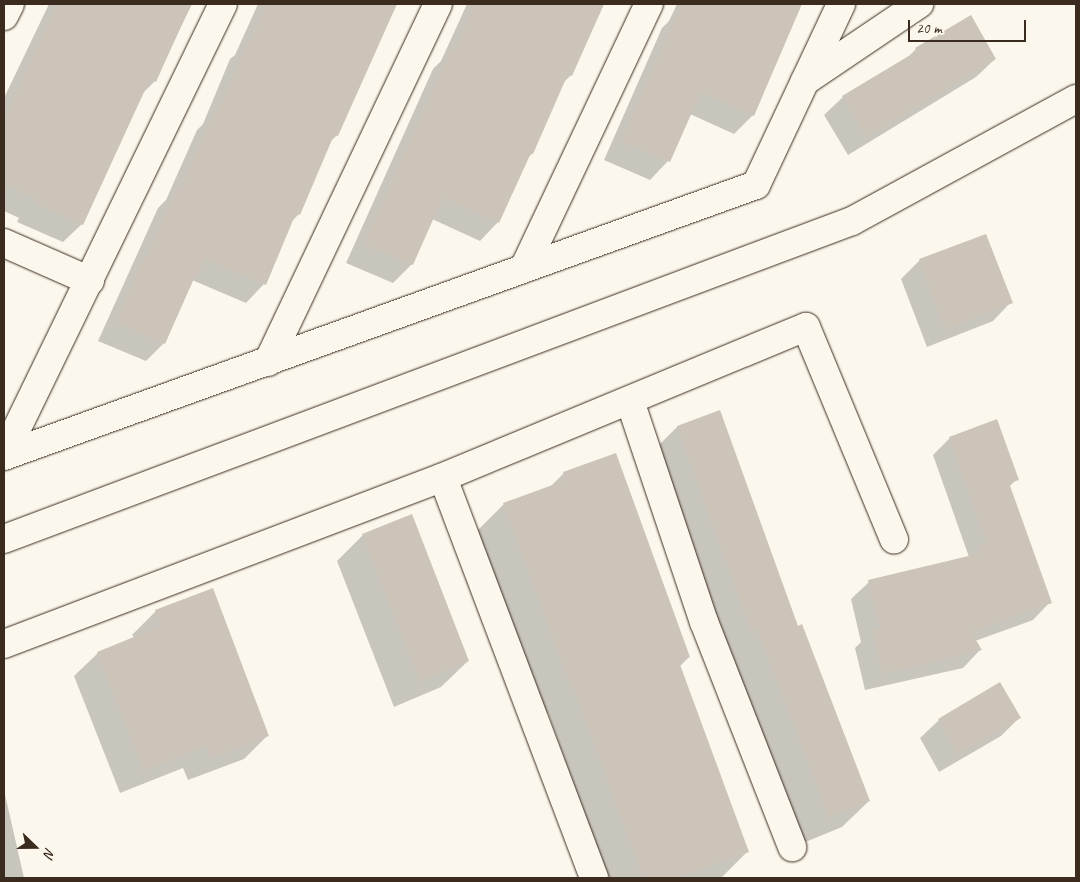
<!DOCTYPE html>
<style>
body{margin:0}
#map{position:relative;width:1080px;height:882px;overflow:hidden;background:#fbf7ec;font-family:Caveat,sans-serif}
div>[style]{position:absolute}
.shadow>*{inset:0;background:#0003}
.building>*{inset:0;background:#ccc4b9}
.roads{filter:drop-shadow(0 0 1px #3b2a1e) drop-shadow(0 0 1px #3b2a1e)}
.street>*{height:28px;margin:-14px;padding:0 14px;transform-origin:14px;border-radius:14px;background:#fbf7ec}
span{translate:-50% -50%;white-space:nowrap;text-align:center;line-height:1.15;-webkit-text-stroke:4px #fbf7ec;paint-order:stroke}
.frame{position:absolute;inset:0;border:5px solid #3b2a1e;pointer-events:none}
.north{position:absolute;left:10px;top:822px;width:50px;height:50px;-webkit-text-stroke:4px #fbf7ec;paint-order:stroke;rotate:112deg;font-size:14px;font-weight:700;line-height:20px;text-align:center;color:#3b2a1e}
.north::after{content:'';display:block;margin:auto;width:18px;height:22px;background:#3b2a1e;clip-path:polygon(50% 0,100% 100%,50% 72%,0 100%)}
.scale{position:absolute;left:908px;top:20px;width:118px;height:22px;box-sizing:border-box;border:2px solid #3b2a1e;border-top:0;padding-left:6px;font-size:15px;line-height:18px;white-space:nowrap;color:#3b2a1e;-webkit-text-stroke:4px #fbf7ec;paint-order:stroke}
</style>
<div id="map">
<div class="shadow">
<i style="clip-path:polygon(49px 4px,192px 4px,155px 81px,143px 93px,82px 224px,63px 242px,17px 222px,19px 218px,4px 211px,4px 98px)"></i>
<i style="clip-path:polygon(258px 4px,396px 4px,337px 135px,330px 142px,299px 214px,291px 222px,264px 284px,246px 303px,192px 280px,164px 343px,146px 361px,98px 341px,158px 208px,166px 200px,197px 130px,203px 124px,230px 59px,235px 55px)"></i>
<i style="clip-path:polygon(467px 4px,604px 4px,571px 75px,563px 83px,532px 154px,526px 159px,498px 222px,480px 241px,432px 219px,412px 264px,393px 283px,346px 263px,433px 69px,441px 61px)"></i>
<i style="clip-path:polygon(677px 4px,800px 4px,753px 115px,734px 134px,690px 114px,668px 161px,650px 180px,604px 160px,662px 28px,669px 21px)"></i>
<i style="clip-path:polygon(916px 49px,995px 59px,976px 77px,848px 155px,824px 115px,843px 97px,906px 59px)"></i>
<i style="clip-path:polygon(985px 235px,1011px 302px,993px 321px,927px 347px,901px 279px,920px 260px)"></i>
<i style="clip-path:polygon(719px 411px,797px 627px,869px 801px,842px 827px,803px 843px,651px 453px,677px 427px)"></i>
<i style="clip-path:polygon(950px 438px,1017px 479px,1009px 487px,1050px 602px,1033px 620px,975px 641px,980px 650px,963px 668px,865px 690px,855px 648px,861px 642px,851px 599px,869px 582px,969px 557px,933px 455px)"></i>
<i style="clip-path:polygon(564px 473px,689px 657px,680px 666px,747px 852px,721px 878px,608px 878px,548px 713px,545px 714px,478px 530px,504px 504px,550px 487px)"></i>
<i style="clip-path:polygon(363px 535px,468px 661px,441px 687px,394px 707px,337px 561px)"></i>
<i style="clip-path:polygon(156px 611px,268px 735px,244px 759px,188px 780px,183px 768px,120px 793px,74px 676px,98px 653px,134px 637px,132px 635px)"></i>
<i style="clip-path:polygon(1019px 718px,1001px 736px,939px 772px,920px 738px,939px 720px)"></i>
<i style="clip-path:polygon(4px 790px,24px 878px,4px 878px)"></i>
</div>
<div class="building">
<i style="clip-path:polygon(57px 4px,191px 4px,156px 82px,150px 79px,83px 225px,35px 203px,36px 199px,4px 184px,4px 120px)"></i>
<i style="clip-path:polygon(267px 4px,397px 4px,338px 136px,334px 135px,300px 215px,296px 213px,266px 285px,205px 259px,198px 275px,196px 274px,165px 344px,116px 322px,144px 257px,146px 258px,177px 188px,180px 190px,215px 110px,218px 111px,249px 39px,251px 40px)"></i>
<i style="clip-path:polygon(475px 4px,604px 4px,572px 76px,568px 74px,533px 154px,531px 153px,499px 223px,443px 197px,413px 265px,364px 244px,451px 49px,455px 50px)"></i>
<i style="clip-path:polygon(682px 4px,802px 4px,754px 116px,701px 92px,670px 162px,621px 141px)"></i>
<i style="clip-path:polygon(971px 15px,996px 59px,867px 137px,842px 96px,917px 51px,915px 48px)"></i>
<i style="clip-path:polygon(986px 234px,1013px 303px,945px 329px,919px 259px)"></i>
<i style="clip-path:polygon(720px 410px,798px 626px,802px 624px,870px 801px,829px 817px,757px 628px,751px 630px,677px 426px)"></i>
<i style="clip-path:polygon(997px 419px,1019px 480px,1009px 483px,1052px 603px,971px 632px,982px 650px,882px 674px,872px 629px,880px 628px,868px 580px,981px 553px,978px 546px,987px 543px,949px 437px)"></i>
<i style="clip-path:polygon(616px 453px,690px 657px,679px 662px,749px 852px,674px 878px,643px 878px,574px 688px,572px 689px,503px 503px,566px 480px,563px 472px)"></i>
<i style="clip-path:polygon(412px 514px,469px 661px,420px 681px,362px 534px)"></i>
<i style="clip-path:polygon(213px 588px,269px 736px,211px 758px,206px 746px,144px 771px,97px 652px,161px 626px,155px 610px)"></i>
<i style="clip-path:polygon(1000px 682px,1021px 718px,958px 754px,938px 719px)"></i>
</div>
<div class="roads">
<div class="street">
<i style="left:4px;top:16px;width:13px;rotate:-63deg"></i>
<i style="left:805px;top:81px;width:138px;rotate:-34deg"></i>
<i style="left:4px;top:243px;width:94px;rotate:23.8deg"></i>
<i style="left:525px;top:266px;width:290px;rotate:-64.7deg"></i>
<i style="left:268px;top:362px;width:396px;rotate:-64.6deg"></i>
<i style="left:630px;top:401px;width:233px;rotate:71.5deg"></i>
<i style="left:704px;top:622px;width:242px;rotate:68.6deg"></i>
<i style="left:4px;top:455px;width:501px;rotate:-64.1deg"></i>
<i style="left:4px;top:456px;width:799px;rotate:-19.82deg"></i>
<i style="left:756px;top:185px;width:200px;rotate:-64.8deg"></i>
<i style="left:443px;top:478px;width:428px;rotate:69.3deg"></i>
<i style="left:4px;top:539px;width:906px;rotate:-20.56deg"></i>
<i style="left:852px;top:221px;width:255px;rotate:-28.6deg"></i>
<i style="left:4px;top:644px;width:467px;rotate:-20.8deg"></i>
<i style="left:441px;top:478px;width:395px;rotate:-22.5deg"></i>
<i style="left:806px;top:327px;width:230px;rotate:67.5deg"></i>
</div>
</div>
<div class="frame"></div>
<div class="north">N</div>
<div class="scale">20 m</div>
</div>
